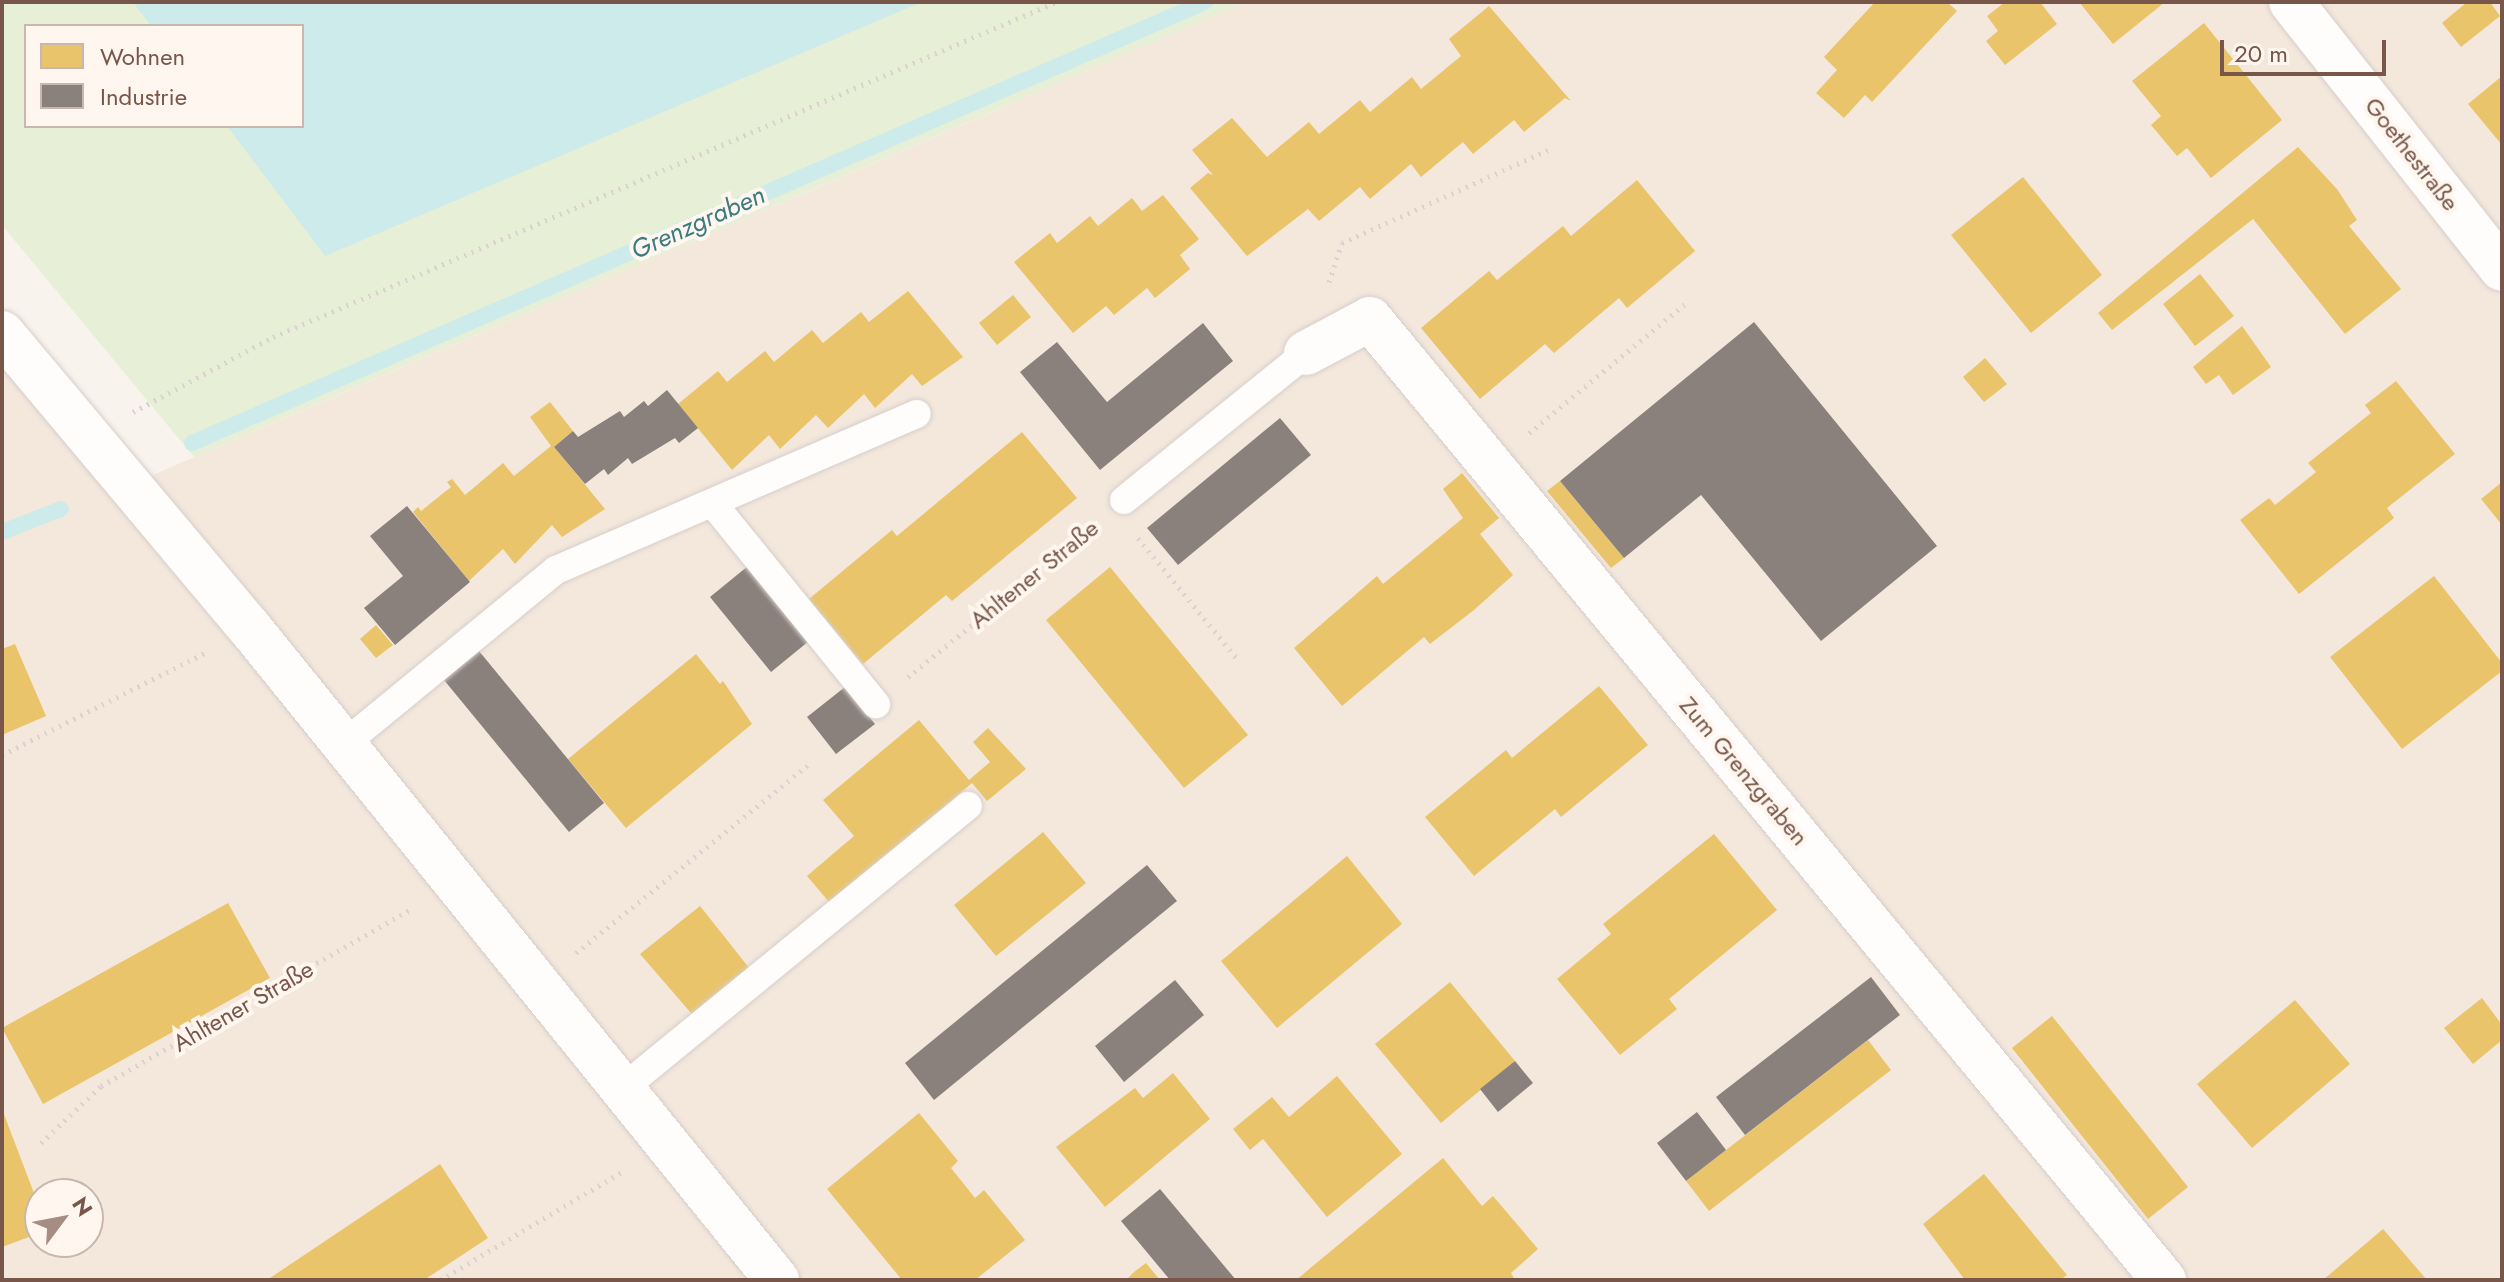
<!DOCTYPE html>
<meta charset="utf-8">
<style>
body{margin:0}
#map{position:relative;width:2504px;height:1282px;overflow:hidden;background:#f8f3ed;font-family:Jost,sans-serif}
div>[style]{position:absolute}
.residential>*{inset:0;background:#f4e8dd}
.green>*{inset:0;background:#e7efd7}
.water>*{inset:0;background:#cdebea}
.homes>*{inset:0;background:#e9c46a}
.industry>*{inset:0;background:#8a817c}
.stream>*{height:16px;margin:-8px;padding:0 8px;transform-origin:8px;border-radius:8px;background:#cdebea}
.path>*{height:5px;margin-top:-2.5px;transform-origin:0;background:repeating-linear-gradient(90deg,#dbd1ce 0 2px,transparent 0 8px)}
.roads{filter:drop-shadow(0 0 2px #d7ceca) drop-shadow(0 0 2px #d7ceca)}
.service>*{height:28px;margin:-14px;padding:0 14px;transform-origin:14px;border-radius:14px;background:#fefdfc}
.minor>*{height:44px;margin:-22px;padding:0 22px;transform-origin:22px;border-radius:22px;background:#fefdfc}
.secondary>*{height:44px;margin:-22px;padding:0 22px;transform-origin:22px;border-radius:22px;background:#fefdfc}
span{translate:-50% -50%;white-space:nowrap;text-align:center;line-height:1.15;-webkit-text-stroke:8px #fff7ef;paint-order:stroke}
.street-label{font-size:24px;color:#79564a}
.water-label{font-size:26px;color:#3c7b7f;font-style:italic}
.frame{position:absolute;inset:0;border:4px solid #79564a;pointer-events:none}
.legend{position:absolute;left:24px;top:24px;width:280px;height:104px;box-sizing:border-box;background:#fff7ef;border:2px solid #c9b7ad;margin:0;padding:10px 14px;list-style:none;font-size:24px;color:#79564a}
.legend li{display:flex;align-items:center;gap:16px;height:40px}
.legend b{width:40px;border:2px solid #c9b7ad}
.north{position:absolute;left:24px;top:1178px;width:80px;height:80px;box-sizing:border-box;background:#fff7ef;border:2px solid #c9b7ad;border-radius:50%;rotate:58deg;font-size:22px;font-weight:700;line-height:32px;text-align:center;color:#79564a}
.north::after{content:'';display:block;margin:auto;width:28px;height:36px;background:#a58d83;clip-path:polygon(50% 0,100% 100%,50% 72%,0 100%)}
.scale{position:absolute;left:2220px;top:40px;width:166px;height:36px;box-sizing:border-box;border:4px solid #79564a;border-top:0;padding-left:10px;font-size:24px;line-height:28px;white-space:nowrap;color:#79564a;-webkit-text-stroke:6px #fff7ef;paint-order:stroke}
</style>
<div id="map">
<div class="residential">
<i style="clip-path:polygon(evenodd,1246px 2px,2502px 2px,2502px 1280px,2px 1280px,2px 333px,132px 484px,1246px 2px,40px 1194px,88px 1194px,88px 1242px,40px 1242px,40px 1194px)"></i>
</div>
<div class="green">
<i style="clip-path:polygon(evenodd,2px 2px,1246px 2px,194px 457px,2px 225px,2px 2px,26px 26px,302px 26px,302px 126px,26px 126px,26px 26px)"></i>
</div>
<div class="water">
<i style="clip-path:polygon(133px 2px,922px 2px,325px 256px,227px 126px,302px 126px,302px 26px,151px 26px)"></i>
</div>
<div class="homes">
<i style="clip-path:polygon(1875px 2px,1947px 2px,1957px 11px,1872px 102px,1865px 95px,1844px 118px,1816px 93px,1837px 70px,1824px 57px)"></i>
<i style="clip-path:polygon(2005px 2px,2040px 2px,2057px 24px,2005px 65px,1986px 41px,1998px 31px,1987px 16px)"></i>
<i style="clip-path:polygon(2079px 2px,2165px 2px,2113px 44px)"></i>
<i style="clip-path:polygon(2467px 2px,2490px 2px,2500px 16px,2461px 47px,2442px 23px)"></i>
<i style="clip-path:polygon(1489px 6px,1571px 101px,1565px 98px,1524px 132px,1514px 120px,1473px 154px,1463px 142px,1421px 177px,1411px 164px,1370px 199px,1360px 187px,1319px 221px,1308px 209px,1247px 256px,1190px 188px,1208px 173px,1213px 175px,1192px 150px,1232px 118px,1267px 157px,1309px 122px,1319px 134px,1360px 100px,1370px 112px,1412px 77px,1421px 89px,1461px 56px,1449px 39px)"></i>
<i style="clip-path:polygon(2204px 23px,2282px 120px,2211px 178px,2187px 148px,2177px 156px,2151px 125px,2161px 116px,2132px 81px)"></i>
<i style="clip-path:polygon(2502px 76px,2502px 145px,2468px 104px)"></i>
<i style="clip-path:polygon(2298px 147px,2337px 189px,2357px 220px,2349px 226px,2401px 289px,2345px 334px,2253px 219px,2112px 330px,2098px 313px)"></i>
<i style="clip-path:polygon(2023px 177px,2102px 275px,2031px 333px,1951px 235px)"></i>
<i style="clip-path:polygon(1637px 180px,1695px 251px,1627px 308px,1619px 298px,1554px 353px,1545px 344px,1480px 399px,1421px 328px,1489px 271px,1497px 280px,1563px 226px,1571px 236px)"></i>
<i style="clip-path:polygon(1163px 195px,1199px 239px,1180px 255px,1190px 269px,1155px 298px,1147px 288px,1114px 315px,1106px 306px,1073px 333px,1014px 262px,1050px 233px,1057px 243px,1090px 216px,1098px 226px,1132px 198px,1142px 211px)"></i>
<i style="clip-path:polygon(2200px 274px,2234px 316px,2195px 346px,2163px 304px)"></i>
<i style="clip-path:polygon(908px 291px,963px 357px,922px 386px,912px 374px,875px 408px,864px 394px,828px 428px,816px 415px,780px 449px,769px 435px,732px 470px,678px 404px,718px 371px,727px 382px,765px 351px,774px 362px,812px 330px,823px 343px,861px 312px,869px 322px)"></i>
<i style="clip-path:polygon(1013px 295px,1031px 317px,997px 345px,979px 323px)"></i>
<i style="clip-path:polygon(2242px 326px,2271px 367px,2233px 395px,2219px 375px,2206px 384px,2193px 367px)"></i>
<i style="clip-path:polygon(1985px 358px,2007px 384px,1984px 402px,1963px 377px)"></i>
<i style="clip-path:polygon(2396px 381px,2455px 454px,2387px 508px,2394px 518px,2299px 594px,2240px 520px,2269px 498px,2275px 505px,2316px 472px,2308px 463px,2371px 413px,2365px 405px)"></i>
<i style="clip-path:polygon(550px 402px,573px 431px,554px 447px,605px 509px,562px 537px,552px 525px,515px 564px,503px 549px,469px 581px,413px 512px,418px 507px,421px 511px,451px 487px,447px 482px,452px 479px,465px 495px,503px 463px,514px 476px,551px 446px,530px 417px)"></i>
<i style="clip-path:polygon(1022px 432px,1077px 498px,952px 601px,946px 595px,863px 664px,809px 599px,892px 530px,897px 536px)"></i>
<i style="clip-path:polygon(1462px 473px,1499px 518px,1480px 534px,1513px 575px,1474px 610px,1430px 644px,1424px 637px,1342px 706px,1294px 648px,1377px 576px,1383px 584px,1463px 518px,1443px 489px)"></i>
<i style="clip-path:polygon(1560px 481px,1624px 558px,1611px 568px,1547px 491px)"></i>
<i style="clip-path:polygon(2502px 482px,2502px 525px,2481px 499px)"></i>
<i style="clip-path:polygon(1110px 567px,1248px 735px,1184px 788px,1046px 620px)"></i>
<i style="clip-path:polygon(2434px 576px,2502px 663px,2502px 671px,2402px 749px,2330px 657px)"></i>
<i style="clip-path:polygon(376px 625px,393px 645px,376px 658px,360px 639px)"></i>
<i style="clip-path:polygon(15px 644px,46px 716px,2px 735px,2px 649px)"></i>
<i style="clip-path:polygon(696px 654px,720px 684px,723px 681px,752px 724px,626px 828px,568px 759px)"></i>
<i style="clip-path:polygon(1599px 686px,1648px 745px,1561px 817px,1555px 809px,1474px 876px,1425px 817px,1506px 750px,1512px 758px)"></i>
<i style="clip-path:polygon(919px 720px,969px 780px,990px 762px,973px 742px,988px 728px,1026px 769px,987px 801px,972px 783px,830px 903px,807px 876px,854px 836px,823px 800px)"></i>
<i style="clip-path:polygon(1043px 832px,1086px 883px,996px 956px,954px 905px)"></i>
<i style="clip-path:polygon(1714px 834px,1777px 910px,1669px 999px,1677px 1009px,1620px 1055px,1557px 979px,1611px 934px,1603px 924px)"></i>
<i style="clip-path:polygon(1347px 856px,1402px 924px,1277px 1028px,1221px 961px)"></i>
<i style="clip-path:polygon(228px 903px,270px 978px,43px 1104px,2px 1028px)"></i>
<i style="clip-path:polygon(700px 906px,754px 974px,697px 1020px,640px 954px)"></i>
<i style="clip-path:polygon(1450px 982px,1515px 1061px,1441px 1123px,1375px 1044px)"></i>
<i style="clip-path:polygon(2482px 998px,2502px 1025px,2502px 1040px,2473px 1064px,2444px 1028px)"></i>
<i style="clip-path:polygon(2295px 1000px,2350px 1064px,2252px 1148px,2197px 1084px)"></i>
<i style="clip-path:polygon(2052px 1016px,2188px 1187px,2148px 1219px,2012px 1048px)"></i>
<i style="clip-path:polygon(1868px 1040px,1891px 1070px,1709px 1211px,1686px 1181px)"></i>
<i style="clip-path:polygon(1173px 1073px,1210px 1119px,1105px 1207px,1056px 1147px,1135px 1088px,1143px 1098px)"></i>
<i style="clip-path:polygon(1337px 1076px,1402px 1154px,1327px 1217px,1263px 1139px,1250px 1150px,1233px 1129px,1272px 1097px,1289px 1117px)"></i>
<i style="clip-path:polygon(2px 1109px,40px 1209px,40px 1233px,2px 1247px)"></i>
<i style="clip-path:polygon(919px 1113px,958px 1161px,951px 1168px,975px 1198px,984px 1190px,1025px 1240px,975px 1280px,902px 1280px,827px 1189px)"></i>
<i style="clip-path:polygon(1443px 1158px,1482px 1206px,1493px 1196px,1538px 1249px,1511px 1273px,1515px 1280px,1296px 1280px)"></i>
<i style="clip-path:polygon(440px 1164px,488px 1238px,424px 1280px,267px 1280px)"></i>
<i style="clip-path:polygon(1984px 1174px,2067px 1275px,2060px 1280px,1965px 1280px,1923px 1224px)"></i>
<i style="clip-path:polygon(2383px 1229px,2427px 1280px,2323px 1280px)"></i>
<i style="clip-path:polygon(1146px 1263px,1160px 1280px,1126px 1280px,1134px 1272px)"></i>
</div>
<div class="industry">
<i style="clip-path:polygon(1754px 322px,1937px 546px,1821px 641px,1701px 495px,1624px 558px,1560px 481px)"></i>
<i style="clip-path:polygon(1203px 323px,1233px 361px,1100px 470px,1020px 372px,1057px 342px,1107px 402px)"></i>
<i style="clip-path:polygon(667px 390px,698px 428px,679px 443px,675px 438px,632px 464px,628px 458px,608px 475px,604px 469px,585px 484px,554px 447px,573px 431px,578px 437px,620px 411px,624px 417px,644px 401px,648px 406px)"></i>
<i style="clip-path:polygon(1280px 418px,1311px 455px,1178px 565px,1147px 528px)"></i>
<i style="clip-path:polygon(407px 506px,470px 582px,395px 645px,364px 608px,403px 576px,370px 536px)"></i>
<i style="clip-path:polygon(748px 566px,809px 641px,771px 672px,710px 597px)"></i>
<i style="clip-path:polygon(479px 651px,604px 803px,569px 832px,444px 680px)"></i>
<i style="clip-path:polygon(845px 687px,875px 724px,836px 754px,807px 717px)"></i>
<i style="clip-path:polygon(1147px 865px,1177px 901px,934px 1100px,905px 1063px)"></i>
<i style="clip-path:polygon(1871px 977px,1900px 1015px,1745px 1135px,1716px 1097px)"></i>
<i style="clip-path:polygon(1175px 980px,1204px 1015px,1124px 1082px,1095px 1046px)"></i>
<i style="clip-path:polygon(1515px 1061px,1533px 1083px,1498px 1112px,1480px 1089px)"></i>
<i style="clip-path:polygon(1697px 1112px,1726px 1150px,1686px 1181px,1657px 1143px)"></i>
<i style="clip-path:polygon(1160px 1189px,1236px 1280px,1170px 1280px,1121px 1221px)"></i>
</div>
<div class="stream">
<i style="left:192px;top:443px;width:1105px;rotate:-23.53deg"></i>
<i style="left:2px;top:532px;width:63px;rotate:-21.3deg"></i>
</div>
<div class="path">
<i style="left:1329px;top:282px;width:41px;rotate:-71.6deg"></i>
<i style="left:1342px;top:243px;width:226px;rotate:-24.3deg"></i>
<i style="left:133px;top:412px;width:159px;rotate:-28.2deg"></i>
<i style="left:273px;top:337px;width:852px;rotate:-23.16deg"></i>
<i style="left:1529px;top:433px;width:202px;rotate:-39.6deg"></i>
<i style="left:1138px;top:538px;width:159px;rotate:50.6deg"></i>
<i style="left:908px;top:677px;width:237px;rotate:-39.2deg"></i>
<i style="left:2px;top:755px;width:227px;rotate:-26.7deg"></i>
<i style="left:576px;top:953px;width:299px;rotate:-39deg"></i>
<i style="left:41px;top:1143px;width:83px;rotate:-43.5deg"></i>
<i style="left:101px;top:1086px;width:357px;rotate:-29.7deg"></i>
<i style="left:440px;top:1280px;width:215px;rotate:-30.7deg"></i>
</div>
<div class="roads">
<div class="service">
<i style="left:1124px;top:500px;width:234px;rotate:-38.9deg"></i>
<i style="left:714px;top:505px;width:257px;rotate:50.9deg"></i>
<i style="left:344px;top:744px;width:274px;rotate:-39.4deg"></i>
<i style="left:556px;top:570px;width:393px;rotate:-23.4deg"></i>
<i style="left:622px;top:1089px;width:447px;rotate:-39.3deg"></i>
</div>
<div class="minor">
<i style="left:2291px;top:2px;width:340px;rotate:51.7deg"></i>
<i style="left:1306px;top:353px;width:72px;rotate:-28deg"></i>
<i style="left:1370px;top:319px;width:1247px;rotate:50.44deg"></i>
</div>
<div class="secondary">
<i style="left:2px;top:333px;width:384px;rotate:50deg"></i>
<i style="left:249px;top:627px;width:840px;rotate:51.04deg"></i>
</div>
</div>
<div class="street-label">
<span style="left:2412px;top:154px;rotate:52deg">Goethestraße</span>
<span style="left:1034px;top:574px;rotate:-39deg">Ahltener Straße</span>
<span style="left:1744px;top:771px;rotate:50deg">Zum Grenzgraben</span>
<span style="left:243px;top:1006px;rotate:-30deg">Ahltener Straße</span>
</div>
<div class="water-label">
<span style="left:698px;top:223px;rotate:-24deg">Grenzgraben</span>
</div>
<div class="frame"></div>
<ul class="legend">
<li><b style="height:22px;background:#e9c46a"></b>Wohnen</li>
<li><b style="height:22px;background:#8a817c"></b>Industrie</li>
</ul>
<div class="north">N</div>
<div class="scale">20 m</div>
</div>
